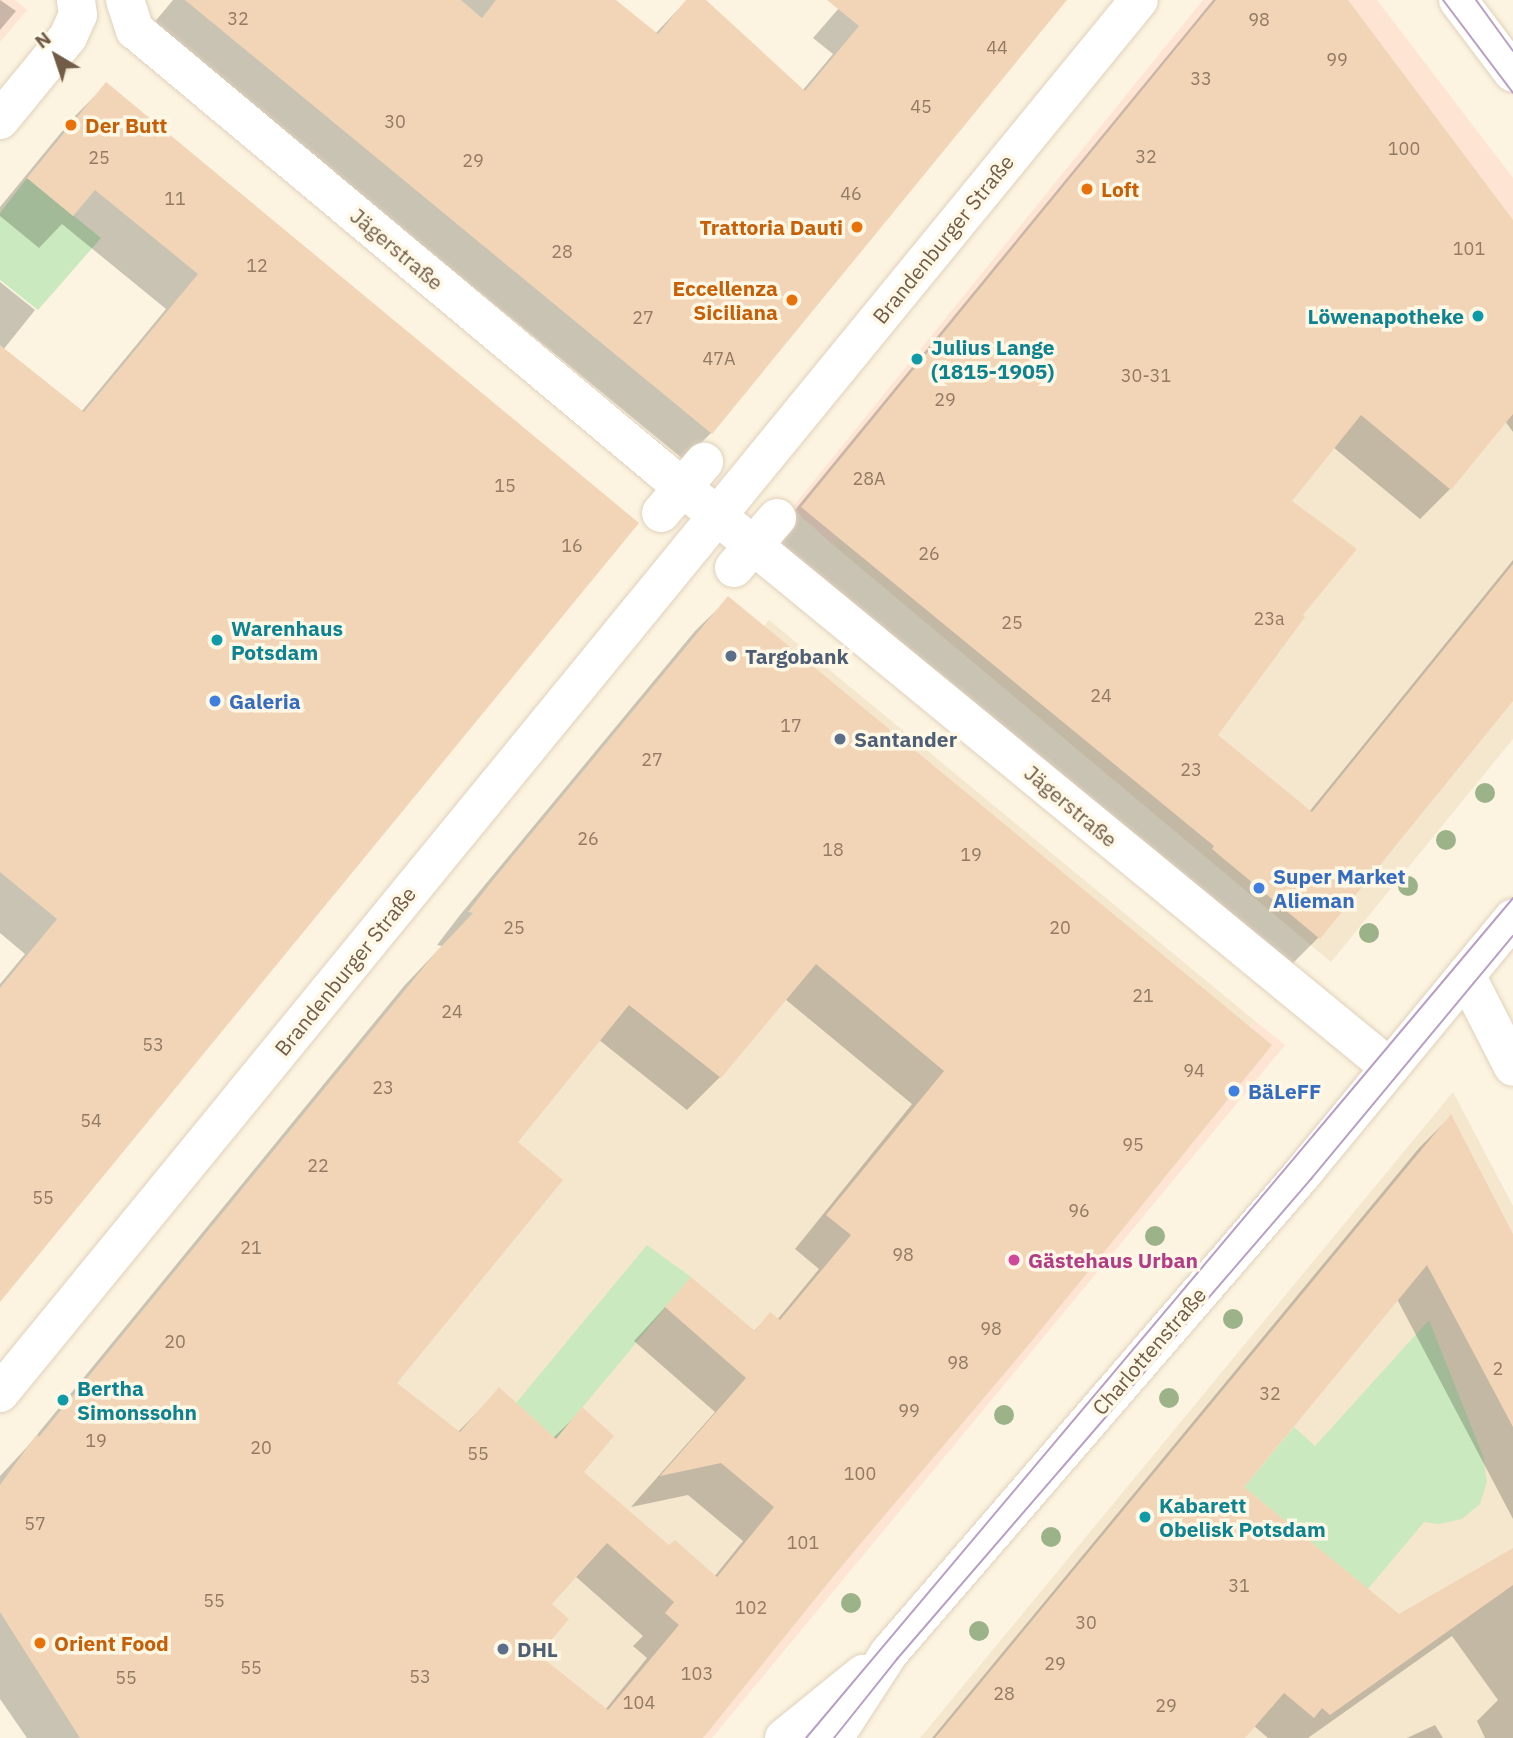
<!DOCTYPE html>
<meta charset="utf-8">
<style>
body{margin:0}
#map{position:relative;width:1513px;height:1738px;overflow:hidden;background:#fcf4e0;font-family:"IBM Plex Sans",sans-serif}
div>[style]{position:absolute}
.residential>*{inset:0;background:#f4e7ce}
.commercial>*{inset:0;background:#fde4d3}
.green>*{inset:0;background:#cbe9bf}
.shadow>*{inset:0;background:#0003}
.building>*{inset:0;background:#f2d5b7}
.roads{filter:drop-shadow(0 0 2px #e0d1bc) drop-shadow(0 0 2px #e0d1bc)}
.street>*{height:38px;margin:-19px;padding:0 19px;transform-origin:19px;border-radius:19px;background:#fff}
.tram>*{height:2px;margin:-1px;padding:0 1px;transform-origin:1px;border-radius:1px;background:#b89fc4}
.trees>*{width:20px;height:20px;margin:-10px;border-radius:50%;background:#9cb389}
.dots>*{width:19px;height:19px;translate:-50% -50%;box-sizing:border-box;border:4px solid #fff8e6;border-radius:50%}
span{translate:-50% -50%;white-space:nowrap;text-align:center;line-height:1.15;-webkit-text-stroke:7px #fff8e6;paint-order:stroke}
.number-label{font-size:18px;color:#927a63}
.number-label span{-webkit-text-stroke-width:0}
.food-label{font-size:21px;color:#c56008;font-weight:700}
.left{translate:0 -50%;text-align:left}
.right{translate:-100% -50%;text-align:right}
.street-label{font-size:21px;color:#725c47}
.culture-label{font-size:21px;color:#0d838f;font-weight:700}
.service-label{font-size:21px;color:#4e5e75;font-weight:700}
.shop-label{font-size:21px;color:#366cbe;font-weight:700}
.hotel-label{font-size:21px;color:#b23c85;font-weight:700}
.north{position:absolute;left:21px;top:21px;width:70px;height:70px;-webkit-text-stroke:5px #fff8e6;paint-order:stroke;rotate:321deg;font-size:19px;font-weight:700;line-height:28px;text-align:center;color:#725c47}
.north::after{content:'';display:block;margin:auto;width:24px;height:32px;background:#725c47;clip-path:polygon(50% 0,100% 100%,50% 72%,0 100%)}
</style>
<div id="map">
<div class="residential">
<i style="clip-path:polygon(1281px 0,1513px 288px,1513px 739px,1331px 962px,832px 544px)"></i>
<i style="clip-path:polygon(769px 620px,1255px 1021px,660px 1738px,14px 1538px)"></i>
<i style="clip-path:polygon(1453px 1092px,1513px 1206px,1513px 1738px,920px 1738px)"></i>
</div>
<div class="commercial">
<i style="clip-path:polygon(0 0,15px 0,27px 10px,0 42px)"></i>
<i style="clip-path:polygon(1203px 0,1281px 0,832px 544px,792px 508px)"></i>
<i style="clip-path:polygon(1289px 0,1377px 0,1513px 178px,1513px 288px)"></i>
<i style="clip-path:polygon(1255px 1021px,1285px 1045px,712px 1738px,660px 1738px)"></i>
</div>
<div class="green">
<i style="clip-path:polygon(27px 178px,101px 238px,38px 310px,0 280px,0 213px)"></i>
<i style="clip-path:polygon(647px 1245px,691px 1277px,556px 1439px,516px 1403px)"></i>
<i style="clip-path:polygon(1429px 1320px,1483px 1456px,1487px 1482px,1480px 1504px,1462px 1519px,1439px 1524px,1424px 1522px,1368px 1589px,1244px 1487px,1294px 1427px,1315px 1446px)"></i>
</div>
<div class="shadow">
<i style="clip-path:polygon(0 0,16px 11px,0 30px)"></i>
<i style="clip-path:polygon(173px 0,613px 0,655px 34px,687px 0,703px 0,802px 91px,833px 54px,813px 38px,846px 0,1064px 0,711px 433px,684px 460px,153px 24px)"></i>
<i style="clip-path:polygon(1213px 0,1346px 0,1513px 222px,1513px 432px,1505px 421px,1450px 489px,1420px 519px,1333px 447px,1289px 501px,1301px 615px,1216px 736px,1309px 812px,1513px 560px,1513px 698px,1318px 938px,1288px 968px,772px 538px)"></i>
<i style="clip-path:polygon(106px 85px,637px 524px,0 1301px,0 984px,25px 954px,0 933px,0 282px,35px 310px,3px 350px,81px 412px,166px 309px,62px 224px,39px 248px,0 216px,0 207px,73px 118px)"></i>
<i style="clip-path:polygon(evenodd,728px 599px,1269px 1046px,700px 1738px,27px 1738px,0 1699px,0 1476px,27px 1447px,404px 986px,442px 946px,437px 945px,460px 915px,695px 631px,728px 599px,785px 999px,912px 1104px,795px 1249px,819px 1269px,777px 1320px,770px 1315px,753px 1332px,691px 1279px,634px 1341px,715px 1412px,631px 1507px,688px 1495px,743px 1541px,714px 1577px,669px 1548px,582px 1472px,582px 1410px,552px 1439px,499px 1390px,457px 1433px,395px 1383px,515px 1142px,598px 1039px,687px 1110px,720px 1077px,785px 999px,728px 599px,575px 1576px,643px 1636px,633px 1646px,647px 1658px,605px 1710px,536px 1655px,550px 1605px,575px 1576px)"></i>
<i style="clip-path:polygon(1450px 1117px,1513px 1237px,1513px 1519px,1397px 1299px,1242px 1488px,1399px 1617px,1513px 1550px,1513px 1738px,1485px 1738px,1477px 1721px,1498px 1700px,1452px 1636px,1308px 1738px,1268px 1738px,1254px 1726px,1244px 1738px,932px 1738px,1419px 1148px)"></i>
<i style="clip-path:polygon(1435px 1725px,1443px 1738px,1407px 1738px)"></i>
</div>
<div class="building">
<i style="clip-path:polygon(185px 0,461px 0,482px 18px,496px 0,616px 0,658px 34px,686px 0,706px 0,805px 91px,859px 26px,827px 0,1067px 0,712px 434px)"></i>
<i style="clip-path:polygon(1216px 0,1348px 0,1513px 220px,1513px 414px,1451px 490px,1361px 415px,1292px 501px,1357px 549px,1303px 615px,1305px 617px,1218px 735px,1312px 812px,1513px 564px,1513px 701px,1320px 939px,1212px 849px,1214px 846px,801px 507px)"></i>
<i style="clip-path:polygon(106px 82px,639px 523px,0 1302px,0 988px,57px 919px,0 872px,0 345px,84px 412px,198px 274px,95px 190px,73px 216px,27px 178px)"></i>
<i style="clip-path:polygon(evenodd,728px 596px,1272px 1045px,1031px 1342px,840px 1568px,703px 1738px,80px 1738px,0 1612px,0 1485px,37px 1434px,39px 1437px,437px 951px,473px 913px,468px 912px,493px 880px,728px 596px,816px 964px,944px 1071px,826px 1215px,851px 1235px,780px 1320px,770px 1312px,755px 1331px,691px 1277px,665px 1307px,746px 1378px,660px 1476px,721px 1463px,774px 1507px,717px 1577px,675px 1540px,669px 1545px,584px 1472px,614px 1436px,582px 1407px,556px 1439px,499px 1387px,460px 1432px,397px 1383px,563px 1180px,518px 1142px,629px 1005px,721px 1078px,816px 964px,728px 596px,607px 1543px,674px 1602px,665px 1613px,679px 1625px,608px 1710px,539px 1655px,569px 1619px,552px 1604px,607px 1543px)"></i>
<i style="clip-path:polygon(1451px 1114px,1513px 1234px,1513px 1427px,1427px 1265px,1244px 1487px,1399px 1614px,1513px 1548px,1513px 1585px,1330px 1715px,1322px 1708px,1314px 1718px,1284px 1693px,1245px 1738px,935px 1738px)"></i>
</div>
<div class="roads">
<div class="street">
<i style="left:125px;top:0;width:32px;rotate:72deg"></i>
<i style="left:135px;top:30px;width:683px;rotate:39.89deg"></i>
<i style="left:659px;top:468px;width:944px;rotate:39.37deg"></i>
<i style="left:1458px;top:0;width:91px;rotate:53deg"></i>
<i style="left:0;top:120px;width:107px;rotate:-50.7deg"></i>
<i style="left:68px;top:37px;width:24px;rotate:-66deg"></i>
<i style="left:78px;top:15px;width:15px;rotate:-98deg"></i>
<i style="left:661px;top:513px;width:67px;rotate:-49.9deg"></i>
<i style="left:734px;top:568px;width:66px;rotate:-49.3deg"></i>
<i style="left:1466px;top:975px;width:103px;rotate:62.9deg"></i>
<i style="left:0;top:1393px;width:1799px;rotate:-50.73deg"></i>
<i style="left:784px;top:1738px;width:102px;rotate:-39deg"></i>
<i style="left:834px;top:1738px;width:101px;rotate:-57.1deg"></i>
<i style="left:889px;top:1653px;width:634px;rotate:-49.22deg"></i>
<i style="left:1303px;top:1173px;width:330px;rotate:-50.5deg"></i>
</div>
</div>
<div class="tram">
<i style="left:1443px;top:0;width:116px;rotate:53deg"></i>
<i style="left:1476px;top:0;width:63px;rotate:54deg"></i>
<i style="left:806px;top:1738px;width:1098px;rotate:-49.91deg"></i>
<i style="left:834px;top:1738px;width:101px;rotate:-51.4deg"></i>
<i style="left:897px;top:1659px;width:634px;rotate:-49.22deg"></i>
<i style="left:1311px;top:1179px;width:316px;rotate:-50.3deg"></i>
</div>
<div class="trees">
<i style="left:1485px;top:793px"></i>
<i style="left:1446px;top:840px"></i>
<i style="left:1408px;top:886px"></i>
<i style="left:1369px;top:933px"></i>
<i style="left:1155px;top:1236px"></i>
<i style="left:1233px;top:1319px"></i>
<i style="left:1169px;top:1398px"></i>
<i style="left:1004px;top:1415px"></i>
<i style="left:1051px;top:1537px"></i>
<i style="left:851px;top:1603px"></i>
<i style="left:979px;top:1631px"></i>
</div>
<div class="dots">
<i style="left:71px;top:125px;background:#e8710a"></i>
<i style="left:1087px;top:189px;background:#e8710a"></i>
<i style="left:857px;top:227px;background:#e8710a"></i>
<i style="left:792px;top:300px;background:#e8710a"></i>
<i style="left:1478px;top:316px;background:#0f9aa8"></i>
<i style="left:917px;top:359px;background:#0f9aa8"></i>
<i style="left:217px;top:640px;background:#0f9aa8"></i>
<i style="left:731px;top:656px;background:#5c6f8a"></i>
<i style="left:215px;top:701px;background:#3f7fe0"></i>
<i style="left:840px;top:739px;background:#5c6f8a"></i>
<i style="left:1259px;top:888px;background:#3f7fe0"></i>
<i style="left:1234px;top:1091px;background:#3f7fe0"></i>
<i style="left:1014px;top:1260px;background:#d1479c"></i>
<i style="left:63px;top:1400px;background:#0f9aa8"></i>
<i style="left:1145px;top:1517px;background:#0f9aa8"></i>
<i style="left:40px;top:1643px;background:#e8710a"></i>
<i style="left:503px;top:1649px;background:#5c6f8a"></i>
</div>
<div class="number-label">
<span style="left:238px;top:19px">32</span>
<span style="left:1259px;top:20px">98</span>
<span style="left:997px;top:48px">44</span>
<span style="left:1337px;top:60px">99</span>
<span style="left:1201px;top:79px">33</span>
<span style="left:921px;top:107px">45</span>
<span style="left:395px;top:122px">30</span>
<span style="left:1404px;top:149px">100</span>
<span style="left:1146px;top:157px">32</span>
<span style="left:99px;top:158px">25</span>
<span style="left:473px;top:161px">29</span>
<span style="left:851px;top:194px">46</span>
<span style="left:175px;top:199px">11</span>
<span style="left:1469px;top:249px">101</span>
<span style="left:562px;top:252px">28</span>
<span style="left:257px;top:266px">12</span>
<span style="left:643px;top:318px">27</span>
<span style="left:719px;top:359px">47A</span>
<span style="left:1146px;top:376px">30-31</span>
<span style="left:945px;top:400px">29</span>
<span style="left:869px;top:479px">28A</span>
<span style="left:505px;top:486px">15</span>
<span style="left:572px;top:546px">16</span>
<span style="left:929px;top:554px">26</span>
<span style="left:1269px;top:619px">23a</span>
<span style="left:1012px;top:623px">25</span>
<span style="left:1101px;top:696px">24</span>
<span style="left:791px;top:726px">17</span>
<span style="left:652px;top:760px">27</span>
<span style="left:1191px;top:770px">23</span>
<span style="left:588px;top:839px">26</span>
<span style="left:833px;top:850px">18</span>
<span style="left:971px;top:855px">19</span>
<span style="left:514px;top:928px">25</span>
<span style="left:1060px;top:928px">20</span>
<span style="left:1143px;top:996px">21</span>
<span style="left:452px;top:1012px">24</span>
<span style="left:153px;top:1045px">53</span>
<span style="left:1194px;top:1071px">94</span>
<span style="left:383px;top:1088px">23</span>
<span style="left:91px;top:1121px">54</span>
<span style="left:1133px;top:1145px">95</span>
<span style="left:318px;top:1166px">22</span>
<span style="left:43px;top:1198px">55</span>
<span style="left:1079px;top:1211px">96</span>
<span style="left:251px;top:1248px">21</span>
<span style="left:903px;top:1255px">98</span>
<span style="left:991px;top:1329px">98</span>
<span style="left:175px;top:1342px">20</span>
<span style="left:958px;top:1363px">98</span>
<span style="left:1498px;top:1369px">2</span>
<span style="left:1270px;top:1394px">32</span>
<span style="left:909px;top:1411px">99</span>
<span style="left:96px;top:1441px">19</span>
<span style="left:261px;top:1448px">20</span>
<span style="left:478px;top:1454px">55</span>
<span style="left:860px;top:1474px">100</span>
<span style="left:35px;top:1524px">57</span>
<span style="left:803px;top:1543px">101</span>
<span style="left:1239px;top:1586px">31</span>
<span style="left:214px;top:1601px">55</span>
<span style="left:751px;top:1608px">102</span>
<span style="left:1086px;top:1623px">30</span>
<span style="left:1055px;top:1664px">29</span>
<span style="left:251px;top:1668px">55</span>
<span style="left:697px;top:1674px">103</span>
<span style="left:420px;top:1677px">53</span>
<span style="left:126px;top:1678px">55</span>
<span style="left:1004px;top:1694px">28</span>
<span style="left:639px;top:1703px">104</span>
<span style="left:1166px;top:1706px">29</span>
</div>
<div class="food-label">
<span class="left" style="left:85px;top:125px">Der Butt</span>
<span class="left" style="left:1101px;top:189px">Loft</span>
<span class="right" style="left:843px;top:227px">Trattoria Dauti</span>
<span class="right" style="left:778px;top:300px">Eccellenza<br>Siciliana</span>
<span class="left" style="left:54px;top:1643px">Orient Food</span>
</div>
<div class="street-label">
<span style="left:943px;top:239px;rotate:-51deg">Brandenburger Straße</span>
<span style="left:397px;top:249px;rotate:40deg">Jägerstraße</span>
<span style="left:1071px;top:806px;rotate:40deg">Jägerstraße</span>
<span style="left:345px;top:971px;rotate:-51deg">Brandenburger Straße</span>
<span style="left:1149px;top:1351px;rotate:-49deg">Charlottenstraße</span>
</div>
<div class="culture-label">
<span class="right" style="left:1464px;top:316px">Löwenapotheke</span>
<span class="left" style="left:931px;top:359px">Julius Lange<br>(1815-1905)</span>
<span class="left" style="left:231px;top:640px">Warenhaus<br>Potsdam</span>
<span class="left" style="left:77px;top:1400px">Bertha<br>Simonssohn</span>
<span class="left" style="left:1159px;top:1517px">Kabarett<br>Obelisk Potsdam</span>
</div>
<div class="service-label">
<span class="left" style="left:745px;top:656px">Targobank</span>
<span class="left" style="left:854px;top:739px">Santander</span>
<span class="left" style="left:517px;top:1649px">DHL</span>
</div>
<div class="shop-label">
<span class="left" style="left:229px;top:701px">Galeria</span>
<span class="left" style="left:1273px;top:888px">Super Market<br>Alieman</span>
<span class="left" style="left:1248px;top:1091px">BäLeFF</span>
</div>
<div class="hotel-label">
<span class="left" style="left:1028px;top:1260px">Gästehaus Urban</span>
</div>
<div class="north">N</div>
</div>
